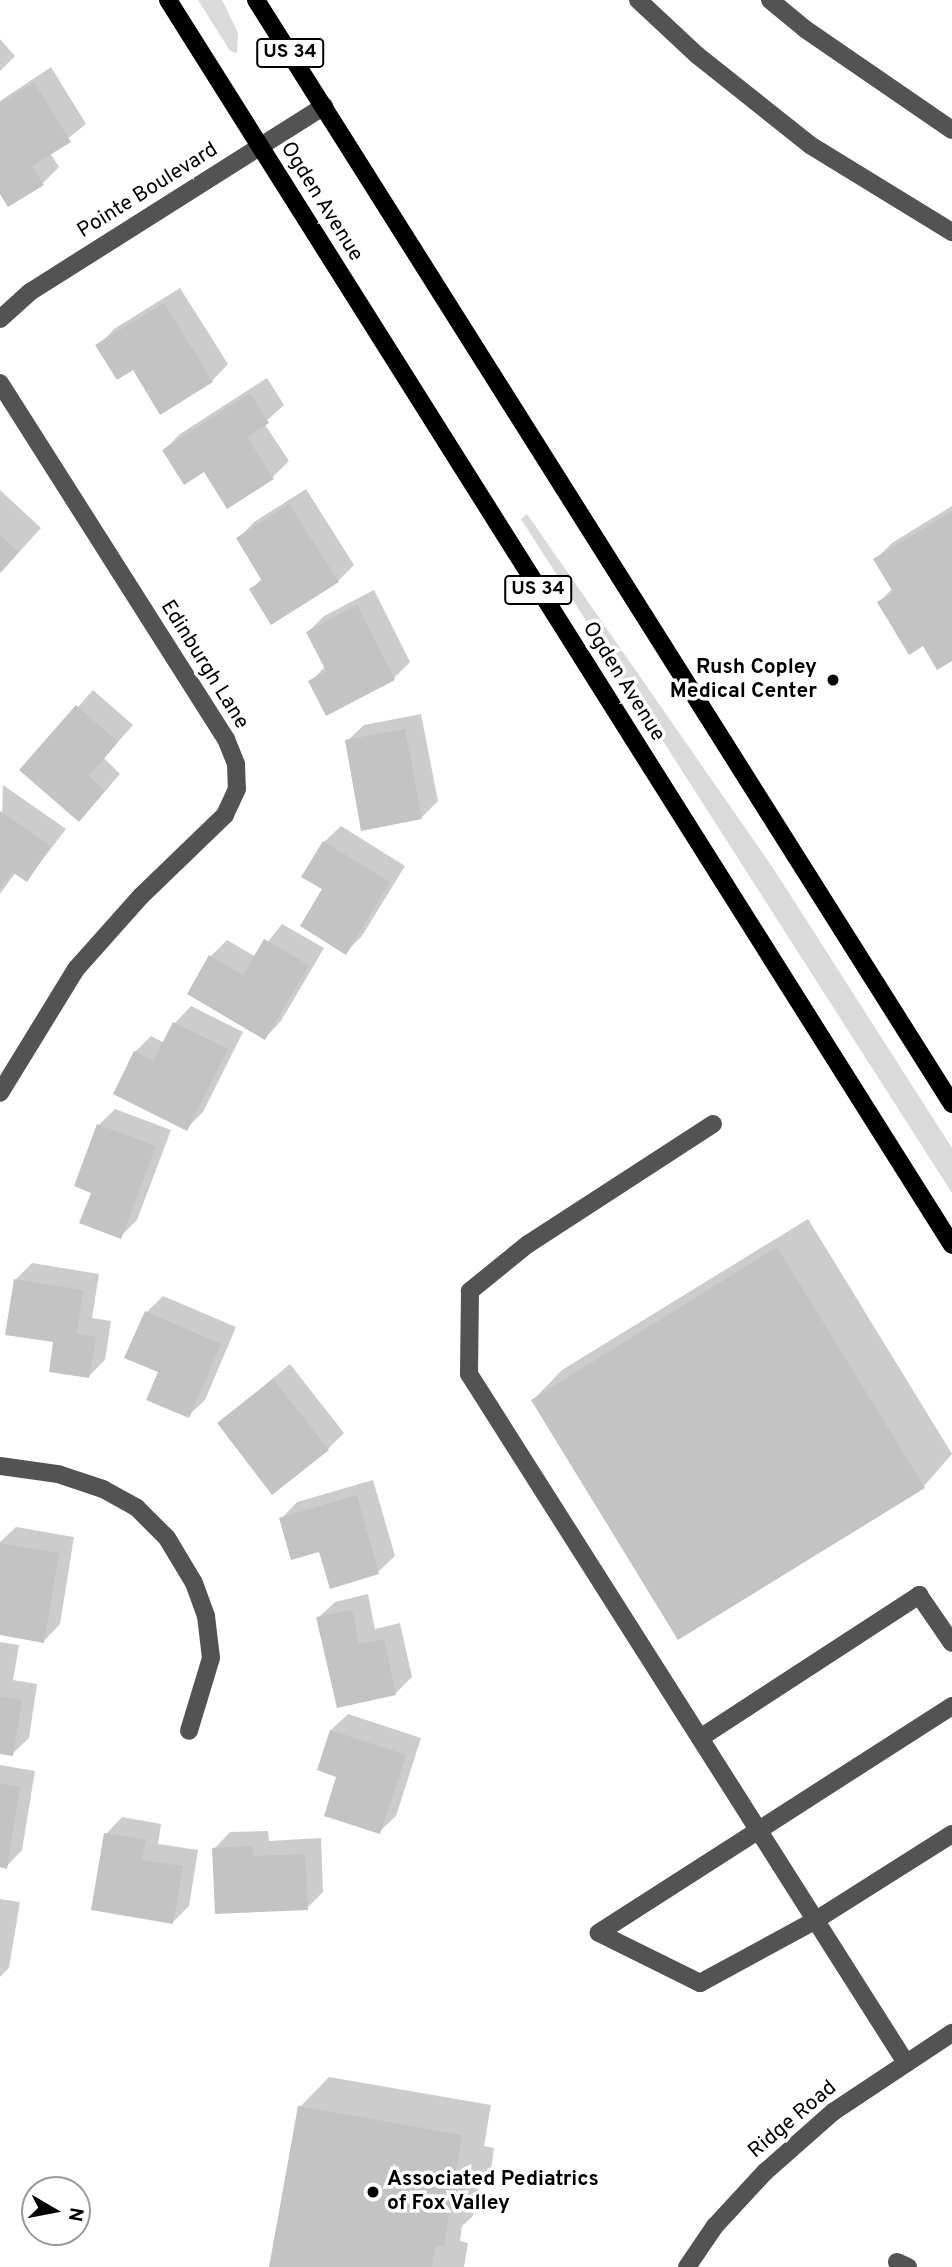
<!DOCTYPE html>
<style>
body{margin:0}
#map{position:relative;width:952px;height:2267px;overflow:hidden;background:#fff;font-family:Overpass,sans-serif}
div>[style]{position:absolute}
.green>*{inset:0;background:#dadada}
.shadow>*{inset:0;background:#0003}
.building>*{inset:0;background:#c3c3c3}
.minor>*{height:18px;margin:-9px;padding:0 9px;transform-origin:9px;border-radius:9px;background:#535353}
.major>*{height:18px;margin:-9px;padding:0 9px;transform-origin:9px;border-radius:9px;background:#000}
.dots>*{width:19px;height:19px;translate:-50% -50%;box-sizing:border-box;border:4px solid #fff;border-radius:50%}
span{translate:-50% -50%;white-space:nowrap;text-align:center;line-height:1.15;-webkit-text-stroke:7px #fff;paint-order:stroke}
.shield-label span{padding:2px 5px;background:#fff;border:2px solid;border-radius:5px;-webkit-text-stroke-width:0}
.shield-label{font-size:19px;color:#000;font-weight:700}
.street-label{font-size:21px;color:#000}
.poi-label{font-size:21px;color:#000;font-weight:700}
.right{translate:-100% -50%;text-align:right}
.left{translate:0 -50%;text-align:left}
.north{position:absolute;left:21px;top:2176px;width:70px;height:70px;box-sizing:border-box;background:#fff;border:2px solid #999;border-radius:50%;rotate:100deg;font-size:19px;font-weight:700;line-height:28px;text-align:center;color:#000}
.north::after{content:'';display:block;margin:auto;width:24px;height:32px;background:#000;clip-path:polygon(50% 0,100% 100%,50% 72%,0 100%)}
</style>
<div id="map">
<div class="green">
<i style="clip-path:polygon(198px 0,222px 0,238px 33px,237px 53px,230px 51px)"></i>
<i style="clip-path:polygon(527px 514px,773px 868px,952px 1148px,952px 1193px,521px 519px)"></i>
</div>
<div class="shadow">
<i style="clip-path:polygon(0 39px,15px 56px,0 71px)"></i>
<i style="clip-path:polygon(51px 67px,86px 124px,50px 153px,59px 167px,43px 183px,0 190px,0 101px)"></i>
<i style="clip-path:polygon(180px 288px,228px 364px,212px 381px,133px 368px,98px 346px,114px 329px)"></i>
<i style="clip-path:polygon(267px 378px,284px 405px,264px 423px,289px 461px,273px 477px,204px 470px,164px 450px,180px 434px)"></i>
<i style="clip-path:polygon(306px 489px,354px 565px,338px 581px,251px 589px,263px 578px,238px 539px,254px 522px)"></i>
<i style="clip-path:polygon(0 490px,41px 528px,0 573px)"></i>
<i style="clip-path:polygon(952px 506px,952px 659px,924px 644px,879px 602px,893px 588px,876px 559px,892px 543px)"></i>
<i style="clip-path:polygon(374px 590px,410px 662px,394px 678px,326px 713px,310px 682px,326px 666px,308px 632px,324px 616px)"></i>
<i style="clip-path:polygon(93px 690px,133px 725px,104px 758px,120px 774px,95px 803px,22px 770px)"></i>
<i style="clip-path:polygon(421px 714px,438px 801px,421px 818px,347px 741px,364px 725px)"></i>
<i style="clip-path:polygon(3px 785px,66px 829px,27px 880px,16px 872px,0 894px)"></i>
<i style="clip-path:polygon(341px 826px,405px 866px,362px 936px,346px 952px,324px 842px)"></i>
<i style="clip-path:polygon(282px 924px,324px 948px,281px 1021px,265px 1038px,211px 956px,227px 940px,256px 957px)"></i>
<i style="clip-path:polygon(191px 1006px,243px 1032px,203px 1112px,187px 1128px,135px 1052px,151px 1036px,165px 1043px,175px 1023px)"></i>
<i style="clip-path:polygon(115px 1109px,171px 1130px,137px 1220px,120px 1237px,93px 1192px,99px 1125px)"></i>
<i style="clip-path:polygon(808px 1219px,952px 1454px,924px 1486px,533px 1400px,562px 1370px)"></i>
<i style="clip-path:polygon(32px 1263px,99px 1274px,92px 1318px,111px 1321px,105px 1360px,89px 1376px,55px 1341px,15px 1280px)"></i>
<i style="clip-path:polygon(163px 1296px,236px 1327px,205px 1400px,188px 1416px,160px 1372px,147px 1312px)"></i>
<i style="clip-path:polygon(290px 1364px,344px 1433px,328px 1449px,219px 1423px)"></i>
<i style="clip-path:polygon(373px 1480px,395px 1556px,378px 1572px,321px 1550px,281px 1519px,297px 1502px)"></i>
<i style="clip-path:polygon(16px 1527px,74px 1537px,60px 1624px,44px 1641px,0 1634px,0 1542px)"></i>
<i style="clip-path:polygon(368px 1594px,375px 1629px,400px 1623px,412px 1677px,396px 1693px,318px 1618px,335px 1602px)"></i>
<i style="clip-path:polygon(0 1642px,19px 1645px,13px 1680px,37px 1684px,29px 1738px,12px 1754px,0 1752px)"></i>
<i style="clip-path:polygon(348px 1714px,421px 1738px,396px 1816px,379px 1832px,339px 1776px,331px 1730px)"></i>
<i style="clip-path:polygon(0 1765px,35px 1771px,22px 1850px,6px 1867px,0 1866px)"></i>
<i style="clip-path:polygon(122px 1817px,161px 1824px,158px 1844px,198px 1850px,189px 1906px,173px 1922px,106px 1834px)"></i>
<i style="clip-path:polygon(268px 1831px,269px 1841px,321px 1838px,323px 1892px,307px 1908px,214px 1849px,230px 1832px)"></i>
<i style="clip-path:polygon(0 1899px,20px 1902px,9px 1968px,0 1977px)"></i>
<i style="clip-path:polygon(329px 2077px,491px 2105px,484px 2146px,494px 2148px,490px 2178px,477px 2191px,473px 2216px,462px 2226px,460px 2241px,468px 2243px,464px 2267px,270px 2267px,300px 2107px)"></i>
</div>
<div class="building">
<i style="clip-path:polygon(34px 82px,71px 142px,32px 166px,44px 185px,8px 207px,0 194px,0 103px)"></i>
<i style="clip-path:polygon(164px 303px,213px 382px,160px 415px,133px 370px,117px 380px,95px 345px)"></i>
<i style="clip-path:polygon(250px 393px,269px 423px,247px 437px,274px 479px,227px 509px,204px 472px,184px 485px,162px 450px)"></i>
<i style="clip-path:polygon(289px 504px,339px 582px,271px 625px,249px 589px,262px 581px,236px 538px)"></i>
<i style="clip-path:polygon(952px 511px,952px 661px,937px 670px,923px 646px,909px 655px,877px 602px,893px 592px,873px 559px)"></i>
<i style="clip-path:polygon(0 535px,19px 552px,0 573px)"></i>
<i style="clip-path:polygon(357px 605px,395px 680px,326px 716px,308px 681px,326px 671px,306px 632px)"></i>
<i style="clip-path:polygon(76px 705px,118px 742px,89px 776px,105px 791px,79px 822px,19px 770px)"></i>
<i style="clip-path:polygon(405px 729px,422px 819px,361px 831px,345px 740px)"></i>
<i style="clip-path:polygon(0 811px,51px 846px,27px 882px,12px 872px,0 890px)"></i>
<i style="clip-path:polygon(323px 841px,390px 882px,346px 955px,300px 926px,322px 889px,301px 877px)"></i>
<i style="clip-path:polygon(264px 939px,309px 965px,265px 1040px,187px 994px,209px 955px,243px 975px)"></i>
<i style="clip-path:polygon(173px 1022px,228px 1049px,187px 1131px,113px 1094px,134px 1051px,153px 1061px)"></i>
<i style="clip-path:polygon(97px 1124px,156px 1146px,121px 1239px,79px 1223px,91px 1193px,74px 1186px)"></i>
<i style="clip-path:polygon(777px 1247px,925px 1488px,678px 1640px,531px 1400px)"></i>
<i style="clip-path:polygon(14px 1279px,83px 1290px,77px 1334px,96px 1337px,89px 1378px,49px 1372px,53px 1342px,5px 1335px)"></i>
<i style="clip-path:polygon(145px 1311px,221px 1344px,189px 1418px,146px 1400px,158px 1372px,124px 1358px)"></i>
<i style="clip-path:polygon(273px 1379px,329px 1450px,272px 1495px,217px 1423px)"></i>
<i style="clip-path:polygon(357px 1495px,379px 1574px,330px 1589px,319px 1552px,291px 1560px,279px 1518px)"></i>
<i style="clip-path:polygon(0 1543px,59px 1553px,44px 1643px,0 1635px)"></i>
<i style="clip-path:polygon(352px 1610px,359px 1644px,384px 1639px,396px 1695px,337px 1708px,316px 1617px)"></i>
<i style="clip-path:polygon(0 1696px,22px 1700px,13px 1756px,0 1754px)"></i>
<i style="clip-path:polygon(330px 1730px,406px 1755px,380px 1834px,324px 1816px,336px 1777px,317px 1770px)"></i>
<i style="clip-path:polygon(0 1783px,20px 1787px,7px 1869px,0 1867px)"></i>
<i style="clip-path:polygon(104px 1833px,146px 1840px,142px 1860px,183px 1866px,173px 1924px,91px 1910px)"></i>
<i style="clip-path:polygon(253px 1846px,253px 1856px,305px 1854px,308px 1910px,215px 1914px,212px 1848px)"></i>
<i style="clip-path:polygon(298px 2106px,462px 2135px,455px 2175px,466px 2177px,461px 2209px,450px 2208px,444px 2247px,435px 2246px,432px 2267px,269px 2267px)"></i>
</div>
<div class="minor">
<i style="left:638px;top:0;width:81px;rotate:43deg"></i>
<i style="left:697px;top:55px;width:144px;rotate:38.5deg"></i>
<i style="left:810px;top:145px;width:167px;rotate:31.5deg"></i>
<i style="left:770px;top:0;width:45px;rotate:39.6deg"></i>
<i style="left:805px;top:29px;width:178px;rotate:34.5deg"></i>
<i style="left:0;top:319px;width:40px;rotate:-42deg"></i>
<i style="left:30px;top:292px;width:348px;rotate:-32.3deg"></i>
<i style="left:0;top:383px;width:422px;rotate:57.6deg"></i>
<i style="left:226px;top:739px;width:27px;rotate:68deg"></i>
<i style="left:236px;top:764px;width:25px;rotate:88deg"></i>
<i style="left:237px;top:789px;width:29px;rotate:115deg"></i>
<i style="left:225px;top:815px;width:117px;rotate:136deg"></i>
<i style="left:141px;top:896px;width:98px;rotate:131.7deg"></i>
<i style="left:76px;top:969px;width:145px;rotate:121.5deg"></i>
<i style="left:713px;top:1124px;width:221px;rotate:147deg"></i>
<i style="left:528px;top:1244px;width:75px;rotate:141deg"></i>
<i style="left:470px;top:1291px;width:83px;rotate:90.7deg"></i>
<i style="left:469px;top:1374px;width:816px;rotate:57.61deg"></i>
<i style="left:0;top:1466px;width:59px;rotate:7.9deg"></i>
<i style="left:58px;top:1474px;width:47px;rotate:18.4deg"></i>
<i style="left:103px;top:1489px;width:39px;rotate:29deg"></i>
<i style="left:137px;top:1508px;width:42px;rotate:45deg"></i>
<i style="left:167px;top:1538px;width:52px;rotate:59deg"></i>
<i style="left:194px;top:1583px;width:35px;rotate:70deg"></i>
<i style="left:206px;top:1616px;width:42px;rotate:83.2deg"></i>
<i style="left:211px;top:1658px;width:76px;rotate:106.8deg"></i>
<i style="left:952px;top:1706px;width:420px;rotate:147.3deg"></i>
<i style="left:599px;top:1933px;width:113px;rotate:26.3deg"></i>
<i style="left:700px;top:1983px;width:132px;rotate:-28.5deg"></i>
<i style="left:816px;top:1920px;width:161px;rotate:-32.3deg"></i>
<i style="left:700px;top:1738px;width:262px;rotate:-33.1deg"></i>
<i style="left:919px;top:1595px;width:58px;rotate:55.5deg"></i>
<i style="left:897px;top:2262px;width:12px;rotate:24deg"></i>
<i style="left:687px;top:2267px;width:50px;rotate:-55.7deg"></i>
<i style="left:715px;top:2226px;width:74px;rotate:-47.2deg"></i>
<i style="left:765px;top:2172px;width:91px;rotate:-41.4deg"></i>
<i style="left:833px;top:2112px;width:143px;rotate:-33.6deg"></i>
</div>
<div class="major">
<i style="left:168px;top:0;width:1471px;rotate:57.8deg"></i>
<i style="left:256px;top:0;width:1305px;rotate:57.77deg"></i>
</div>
<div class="dots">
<i style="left:833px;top:680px;background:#000"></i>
<i style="left:373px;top:2192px;background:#000"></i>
</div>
<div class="shield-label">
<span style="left:290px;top:53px">US 34</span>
<span style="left:538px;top:590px">US 34</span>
</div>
<div class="street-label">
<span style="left:148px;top:191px;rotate:-32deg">Pointe Boulevard</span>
<span style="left:321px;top:202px;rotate:58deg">Ogden Avenue</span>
<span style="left:204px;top:665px;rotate:58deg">Edinburgh Lane</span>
<span style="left:623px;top:682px;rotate:58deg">Ogden Avenue</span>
<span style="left:793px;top:2120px;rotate:-40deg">Ridge Road</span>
</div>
<div class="poi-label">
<span class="right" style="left:817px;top:680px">Rush Copley<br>Medical Center</span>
<span class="left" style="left:387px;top:2192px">Associated Pediatrics<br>of Fox Valley</span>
</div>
<div class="north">N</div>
</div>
